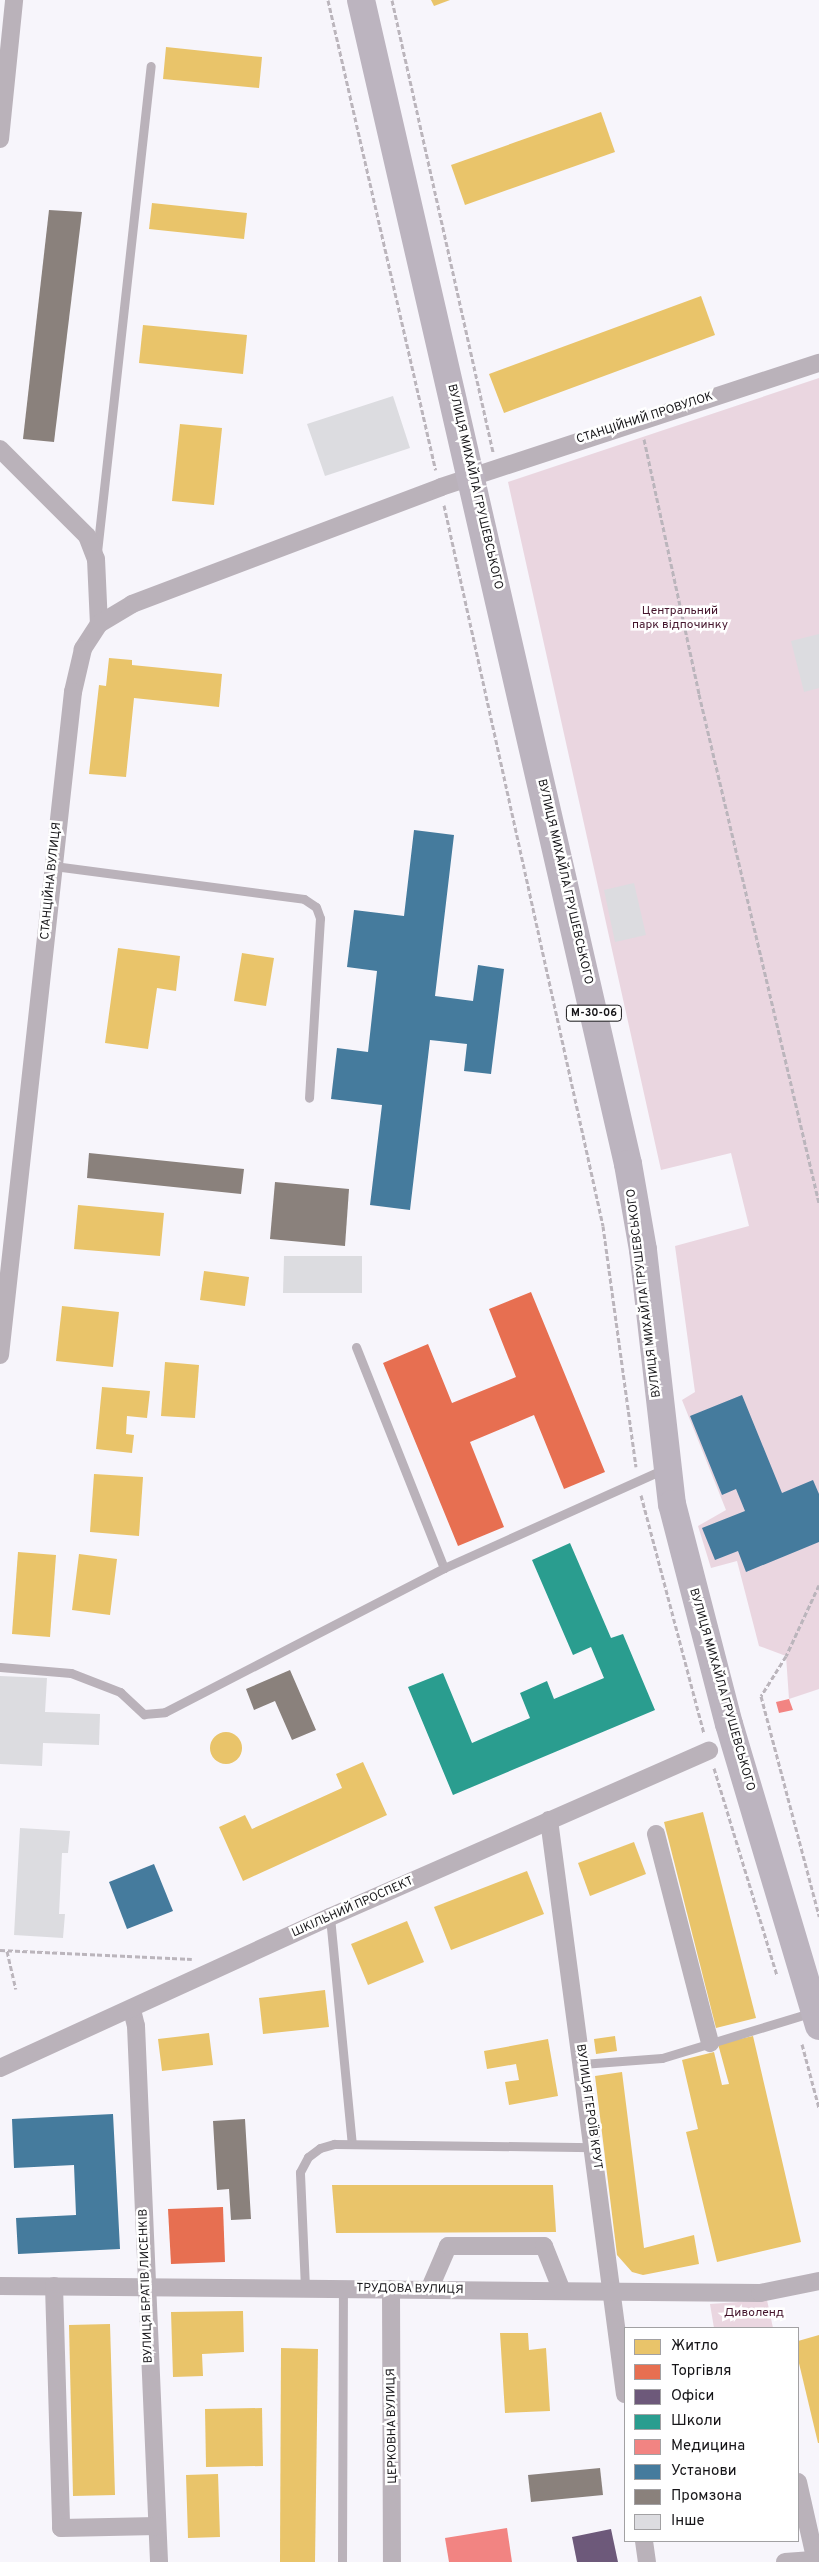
<!DOCTYPE html>
<meta charset="utf-8">
<style>
body{margin:0}
#map{position:relative;width:819px;height:2562px;overflow:hidden;background:#f7f5fb;font-family:Overpass,sans-serif}
div>[style]{position:absolute}
.green>*{inset:0;background:#ead6e0}
.homes>*{inset:0;background:#e9c46a}
.round{border-radius:50%}
.shops>*{inset:0;background:#e76f51}
.offices>*{inset:0;background:#6d597a}
.schools>*{inset:0;background:#2a9d8f}
.health>*{inset:0;background:#f28482}
.public>*{inset:0;background:#457b9d}
.industry>*{inset:0;background:#8a817c}
.building>*{inset:0;background:#dcdce0}
.path>*{height:3px;margin-top:-1.5px;transform-origin:0;background:repeating-linear-gradient(90deg,#bbb5bc 0 5px,transparent 0 7.5px)}
.lane>*{height:9px;margin:-4.5px;padding:0 4.5px;transform-origin:4.5px;border-radius:4.5px;background:#bab2ba}
.street>*{height:18px;margin:-9px;padding:0 9px;transform-origin:9px;border-radius:9px;background:#bab2ba}
.primary>*{height:28px;margin:-14px;padding:0 14px;transform-origin:14px;border-radius:14px;background:#bcb4bf}
span{translate:-50% -50%;white-space:nowrap;text-align:center;line-height:1.15;-webkit-text-stroke:5px #fff;paint-order:stroke}
.shield-label span{padding:1px 4px;background:#fff;border:1px solid;border-radius:4px;-webkit-text-stroke-width:0}
.shield-label{font-size:11px;color:#161518;font-weight:700}
.street-label{font-size:12px;color:#161518}
.park-label{font-size:12px;color:#45162d}
.legend{position:absolute;left:624px;top:2327px;width:175px;height:215px;box-sizing:border-box;background:#fff;border:1px solid #a2a1a3;margin:0;padding:6px 9px;list-style:none;font-size:15px;color:#161518}
.legend li{display:flex;align-items:center;gap:10px;height:25px}
.legend b{width:25px;border:1px solid #a2a1a3}
</style>
<div id="map">
<div class="green">
<i style="clip-path:polygon(819px 378px,819px 1689px,789px 1699px,786px 1656px,759px 1646px,737px 1561px,711px 1568px,698px 1526px,726px 1510px,682px 1400px,695px 1392px,675px 1246px,749px 1226px,731px 1153px,661px 1170px,508px 482px)"></i>
<i style="clip-path:polygon(767px 2300px,773px 2328px,714px 2328px,710px 2304px)"></i>
</div>
<div class="homes">
<i style="clip-path:polygon(431px 0,450px 0,434px 6px)"></i>
<i style="clip-path:polygon(166px 47px,262px 57px,259px 88px,163px 79px)"></i>
<i style="clip-path:polygon(601px 112px,615px 152px,465px 205px,451px 165px)"></i>
<i style="clip-path:polygon(152px 203px,247px 213px,244px 239px,149px 229px)"></i>
<i style="clip-path:polygon(701px 296px,715px 335px,504px 413px,489px 374px)"></i>
<i style="clip-path:polygon(143px 325px,247px 335px,243px 374px,139px 363px)"></i>
<i style="clip-path:polygon(180px 424px,222px 428px,214px 505px,172px 501px)"></i>
<i style="clip-path:polygon(109px 658px,132px 660px,132px 665px,222px 674px,219px 707px,134px 698px,126px 777px,89px 774px,99px 685px,106px 686px)"></i>
<i style="clip-path:polygon(118px 948px,180px 956px,176px 991px,157px 988px,148px 1049px,105px 1043px)"></i>
<i style="clip-path:polygon(242px 953px,274px 958px,266px 1006px,234px 1001px)"></i>
<i style="clip-path:polygon(78px 1205px,164px 1213px,160px 1256px,74px 1249px)"></i>
<i style="clip-path:polygon(204px 1271px,249px 1277px,245px 1306px,200px 1300px)"></i>
<i style="clip-path:polygon(62px 1306px,119px 1312px,113px 1367px,56px 1361px)"></i>
<i style="clip-path:polygon(165px 1362px,199px 1365px,195px 1418px,161px 1416px)"></i>
<i style="clip-path:polygon(102px 1387px,150px 1391px,147px 1418px,127px 1416px,126px 1434px,134px 1435px,132px 1453px,96px 1449px)"></i>
<i style="clip-path:polygon(94px 1474px,143px 1477px,139px 1536px,90px 1532px)"></i>
<i style="clip-path:polygon(18px 1552px,56px 1555px,50px 1637px,12px 1634px)"></i>
<i style="clip-path:polygon(79px 1554px,117px 1559px,110px 1615px,72px 1610px)"></i>
<i class="round" style="left:210px;top:1732px;width:32px;height:32px"></i>
<i style="clip-path:polygon(363px 1762px,387px 1815px,243px 1881px,219px 1827px,245px 1815px,252px 1829px,342px 1788px,336px 1774px)"></i>
<i style="clip-path:polygon(703px 1812px,756px 2018px,716px 2028px,664px 1822px)"></i>
<i style="clip-path:polygon(634px 1842px,646px 1874px,590px 1896px,578px 1863px)"></i>
<i style="clip-path:polygon(527px 1871px,544px 1914px,451px 1950px,434px 1907px)"></i>
<i style="clip-path:polygon(407px 1921px,424px 1962px,368px 1985px,351px 1944px)"></i>
<i style="clip-path:polygon(325px 1990px,329px 2027px,263px 2034px,259px 1998px)"></i>
<i style="clip-path:polygon(209px 2033px,213px 2065px,162px 2071px,158px 2039px)"></i>
<i style="clip-path:polygon(615px 2036px,617px 2051px,596px 2054px,594px 2039px)"></i>
<i style="clip-path:polygon(753px 2036px,801px 2242px,717px 2262px,686px 2132px,698px 2129px,682px 2060px,714px 2052px,722px 2085px,729px 2084px,718px 2044px)"></i>
<i style="clip-path:polygon(548px 2039px,558px 2096px,509px 2105px,505px 2082px,519px 2080px,516px 2064px,487px 2069px,484px 2051px)"></i>
<i style="clip-path:polygon(622px 2072px,644px 2248px,694px 2235px,699px 2264px,643px 2275px,632px 2272px,617px 2255px,595px 2076px)"></i>
<i style="clip-path:polygon(332px 2185px,553px 2185px,556px 2232px,336px 2233px)"></i>
<i style="clip-path:polygon(243px 2311px,244px 2352px,202px 2354px,203px 2376px,173px 2377px,171px 2312px)"></i>
<i style="clip-path:polygon(110px 2324px,115px 2495px,73px 2496px,69px 2325px)"></i>
<i style="clip-path:polygon(500px 2333px,528px 2333px,529px 2350px,546px 2348px,550px 2411px,505px 2413px)"></i>
<i style="clip-path:polygon(819px 2335px,819px 2443px,818px 2443px,798px 2359px,798px 2341px)"></i>
<i style="clip-path:polygon(281px 2348px,318px 2349px,315px 2562px,280px 2562px)"></i>
<i style="clip-path:polygon(262px 2408px,263px 2466px,206px 2467px,205px 2409px)"></i>
<i style="clip-path:polygon(218px 2474px,220px 2537px,188px 2538px,186px 2475px)"></i>
</div>
<div class="shops">
<i style="clip-path:polygon(531px 1292px,605px 1472px,564px 1489px,534px 1415px,470px 1442px,504px 1527px,458px 1546px,383px 1363px,428px 1344px,452px 1403px,516px 1377px,489px 1309px)"></i>
<i style="clip-path:polygon(223px 2207px,225px 2262px,171px 2264px,168px 2209px)"></i>
</div>
<div class="offices">
<i style="clip-path:polygon(611px 2529px,618px 2562px,577px 2562px,572px 2537px)"></i>
</div>
<div class="schools">
<i style="clip-path:polygon(570px 1543px,611px 1638px,623px 1634px,655px 1710px,453px 1795px,408px 1687px,443px 1673px,472px 1743px,530px 1718px,520px 1693px,547px 1681px,554px 1699px,604px 1678px,591px 1647px,573px 1655px,532px 1560px)"></i>
</div>
<div class="health">
<i style="clip-path:polygon(789px 1699px,793px 1710px,779px 1713px,776px 1702px)"></i>
<i style="clip-path:polygon(507px 2528px,512px 2562px,449px 2562px,445px 2538px)"></i>
</div>
<div class="public">
<i style="clip-path:polygon(414px 830px,454px 835px,435px 996px,473px 1001px,478px 965px,504px 969px,491px 1074px,464px 1071px,467px 1044px,430px 1040px,410px 1210px,370px 1205px,382px 1105px,331px 1099px,337px 1048px,368px 1052px,377px 971px,347px 967px,354px 910px,404px 916px)"></i>
<i style="clip-path:polygon(742px 1395px,782px 1493px,813px 1480px,819px 1494px,819px 1542px,746px 1572px,738px 1551px,715px 1560px,702px 1528px,745px 1511px,736px 1489px,722px 1495px,690px 1416px)"></i>
<i style="clip-path:polygon(154px 1864px,173px 1911px,127px 1929px,109px 1882px)"></i>
<i style="clip-path:polygon(113px 2114px,120px 2249px,18px 2254px,16px 2218px,76px 2215px,74px 2165px,14px 2168px,12px 2119px)"></i>
</div>
<div class="industry">
<i style="clip-path:polygon(49px 210px,82px 212px,54px 442px,23px 439px)"></i>
<i style="clip-path:polygon(89px 1153px,244px 1169px,241px 1194px,87px 1178px)"></i>
<i style="clip-path:polygon(275px 1182px,349px 1189px,345px 1246px,270px 1239px)"></i>
<i style="clip-path:polygon(290px 1670px,316px 1730px,292px 1740px,275px 1701px,254px 1710px,246px 1689px)"></i>
<i style="clip-path:polygon(245px 2119px,251px 2219px,231px 2220px,229px 2189px,217px 2190px,213px 2121px)"></i>
<i style="clip-path:polygon(600px 2468px,603px 2495px,531px 2502px,528px 2475px)"></i>
</div>
<div class="building">
<i style="clip-path:polygon(393px 396px,410px 448px,325px 476px,307px 424px)"></i>
<i style="clip-path:polygon(819px 634px,819px 688px,804px 692px,791px 641px)"></i>
<i style="clip-path:polygon(634px 883px,646px 935px,615px 942px,604px 890px)"></i>
<i style="clip-path:polygon(284px 1256px,362px 1256px,362px 1293px,283px 1293px)"></i>
<i style="clip-path:polygon(0 1676px,47px 1678px,45px 1712px,100px 1714px,99px 1745px,43px 1743px,42px 1766px,0 1764px)"></i>
<i style="clip-path:polygon(20px 1828px,70px 1831px,68px 1853px,62px 1853px,59px 1914px,65px 1914px,63px 1938px,14px 1935px)"></i>
</div>
<div class="path">
<i style="left:328px;top:0;width:482px;rotate:77.1deg"></i>
<i style="left:392px;top:0;width:463px;rotate:77.4deg"></i>
<i style="left:644px;top:439px;width:261px;rotate:77.8deg"></i>
<i style="left:699px;top:694px;width:523px;rotate:76.73deg"></i>
<i style="left:444px;top:505px;width:738px;rotate:77.56deg"></i>
<i style="left:603px;top:1226px;width:243px;rotate:82.2deg"></i>
<i style="left:641px;top:1495px;width:246px;rotate:75.2deg"></i>
<i style="left:819px;top:1585px;width:78px;rotate:114.9deg"></i>
<i style="left:786px;top:1656px;width:47px;rotate:122deg"></i>
<i style="left:761px;top:1696px;width:228px;rotate:75.2deg"></i>
<i style="left:714px;top:1768px;width:216px;rotate:73.1deg"></i>
<i style="left:0;top:1950px;width:192px;rotate:2.7deg"></i>
<i style="left:7px;top:1951px;width:39px;rotate:77deg"></i>
<i style="left:802px;top:2044px;width:66px;rotate:75.1deg"></i>
</div>
<div class="lane">
<i style="left:97px;top:552px;width:489px;rotate:-83.7deg"></i>
<i style="left:54px;top:866px;width:252px;rotate:7.5deg"></i>
<i style="left:304px;top:899px;width:14px;rotate:34deg"></i>
<i style="left:316px;top:907px;width:12px;rotate:70deg"></i>
<i style="left:320px;top:918px;width:180px;rotate:93.5deg"></i>
<i style="left:356px;top:1347px;width:238px;rotate:68.3deg"></i>
<i style="left:0;top:1667px;width:71px;rotate:4.8deg"></i>
<i style="left:71px;top:1673px;width:53px;rotate:21.2deg"></i>
<i style="left:120px;top:1692px;width:33px;rotate:43deg"></i>
<i style="left:144px;top:1714px;width:21px;rotate:-5deg"></i>
<i style="left:165px;top:1712px;width:314px;rotate:-27.3deg"></i>
<i style="left:444px;top:1568px;width:243px;rotate:-24.2deg"></i>
<i style="left:330px;top:1917px;width:228px;rotate:84.5deg"></i>
<i style="left:582px;top:2064px;width:80px;rotate:-4.3deg"></i>
<i style="left:662px;top:2058px;width:158px;rotate:-16.9deg"></i>
<i style="left:305px;top:2288px;width:116px;rotate:-92.5deg"></i>
<i style="left:300px;top:2172px;width:17px;rotate:-62deg"></i>
<i style="left:308px;top:2157px;width:15px;rotate:-37deg"></i>
<i style="left:320px;top:2148px;width:15px;rotate:-16deg"></i>
<i style="left:334px;top:2144px;width:260px;rotate:0.7deg"></i>
<i style="left:342px;top:2562px;width:273px;rotate:-89.8deg"></i>
</div>
<div class="street">
<i style="left:0;top:139px;width:140px;rotate:-84.2deg"></i>
<i style="left:0;top:449px;width:123px;rotate:45deg"></i>
<i style="left:87px;top:536px;width:25px;rotate:69deg"></i>
<i style="left:96px;top:559px;width:65px;rotate:87.4deg"></i>
<i style="left:99px;top:624px;width:30px;rotate:123deg"></i>
<i style="left:83px;top:649px;width:44px;rotate:103.1deg"></i>
<i style="left:73px;top:692px;width:667px;rotate:96.28deg"></i>
<i style="left:99px;top:624px;width:39px;rotate:-31deg"></i>
<i style="left:132px;top:604px;width:330px;rotate:-20.7deg"></i>
<i style="left:441px;top:487px;width:398px;rotate:-18.2deg"></i>
<i style="left:549px;top:1820px;width:579px;rotate:82.46deg"></i>
<i style="left:656px;top:1834px;width:216px;rotate:75.5deg"></i>
<i style="left:132px;top:2010px;width:16px;rotate:76deg"></i>
<i style="left:136px;top:2026px;width:536px;rotate:87.54deg"></i>
<i style="left:0;top:2068px;width:363px;rotate:-24.6deg"></i>
<i style="left:330px;top:1917px;width:414px;rotate:-23.7deg"></i>
<i style="left:0;top:2286px;width:760px;rotate:0.53deg"></i>
<i style="left:760px;top:2293px;width:60px;rotate:-11.5deg"></i>
<i style="left:54px;top:2286px;width:242px;rotate:88.3deg"></i>
<i style="left:61px;top:2528px;width:96px;rotate:-1.2deg"></i>
<i style="left:391px;top:2289px;width:273px;rotate:89.8deg"></i>
<i style="left:429px;top:2290px;width:48px;rotate:-66.6deg"></i>
<i style="left:448px;top:2246px;width:96px"></i>
<i style="left:544px;top:2246px;width:48px;rotate:68.2deg"></i>
<i style="left:798px;top:2482px;width:82px;rotate:77.3deg"></i>
<i style="left:644px;top:2541px;width:21px;rotate:82deg"></i>
<i style="left:785px;top:2562px;width:31px;rotate:-4deg"></i>
</div>
<div class="primary">
<i style="left:361px;top:0;width:1194px;rotate:77.08deg"></i>
<i style="left:628px;top:1164px;width:87px;rotate:80.1deg"></i>
<i style="left:643px;top:1250px;width:256px;rotate:83.5deg"></i>
<i style="left:672px;top:1504px;width:227px;rotate:75.5deg"></i>
<i style="left:729px;top:1724px;width:315px;rotate:73.4deg"></i>
</div>
<div class="shield-label">
<span style="left:594px;top:1013px">М-30-06</span>
</div>
<div class="street-label">
<span style="left:645px;top:419px;rotate:-18deg">СТАНЦІЙНИЙ ПРОВУЛОК</span>
<span style="left:474px;top:487px;rotate:77deg">ВУЛИЦЯ МИХАЙЛА ГРУШЕВСЬКОГО</span>
<span style="left:52px;top:881px;rotate:-84deg">СТАНЦІЙНА ВУЛИЦЯ</span>
<span style="left:564px;top:882px;rotate:77deg">ВУЛИЦЯ МИХАЙЛА ГРУШЕВСЬКОГО</span>
<span style="left:645px;top:1293px;rotate:-97deg">ВУЛИЦЯ МИХАЙЛА ГРУШЕВСЬКОГО</span>
<span style="left:721px;top:1690px;rotate:74deg">ВУЛИЦЯ МИХАЙЛА ГРУШЕВСЬКОГО</span>
<span style="left:353px;top:1908px;rotate:-24deg">ШКІЛЬНИЙ ПРОСПЕКТ</span>
<span style="left:588px;top:2107px;rotate:82deg">ВУЛИЦЯ ГЕРОЇВ КРУТ</span>
<span style="left:147px;top:2286px;rotate:-92deg">ВУЛИЦЯ БРАТІВ ЛИСЕНКІВ</span>
<span style="left:410px;top:2290px;rotate:1deg">ТРУДОВА ВУЛИЦЯ</span>
<span style="left:393px;top:2426px;rotate:-91deg">ЦЕРКОВНА ВУЛИЦЯ</span>
</div>
<div class="park-label">
<span style="left:680px;top:619px">Центральний<br>парк відпочинку</span>
<span style="left:754px;top:2314px">Диволенд</span>
</div>
<ul class="legend">
<li><b style="height:14px;background:#e9c46a"></b>Житло</li>
<li><b style="height:14px;background:#e76f51"></b>Торгівля</li>
<li><b style="height:14px;background:#6d597a"></b>Офіси</li>
<li><b style="height:14px;background:#2a9d8f"></b>Школи</li>
<li><b style="height:14px;background:#f28482"></b>Медицина</li>
<li><b style="height:14px;background:#457b9d"></b>Установи</li>
<li><b style="height:14px;background:#8a817c"></b>Промзона</li>
<li><b style="height:14px;background:#dcdce0"></b>Інше</li>
</ul>
</div>
